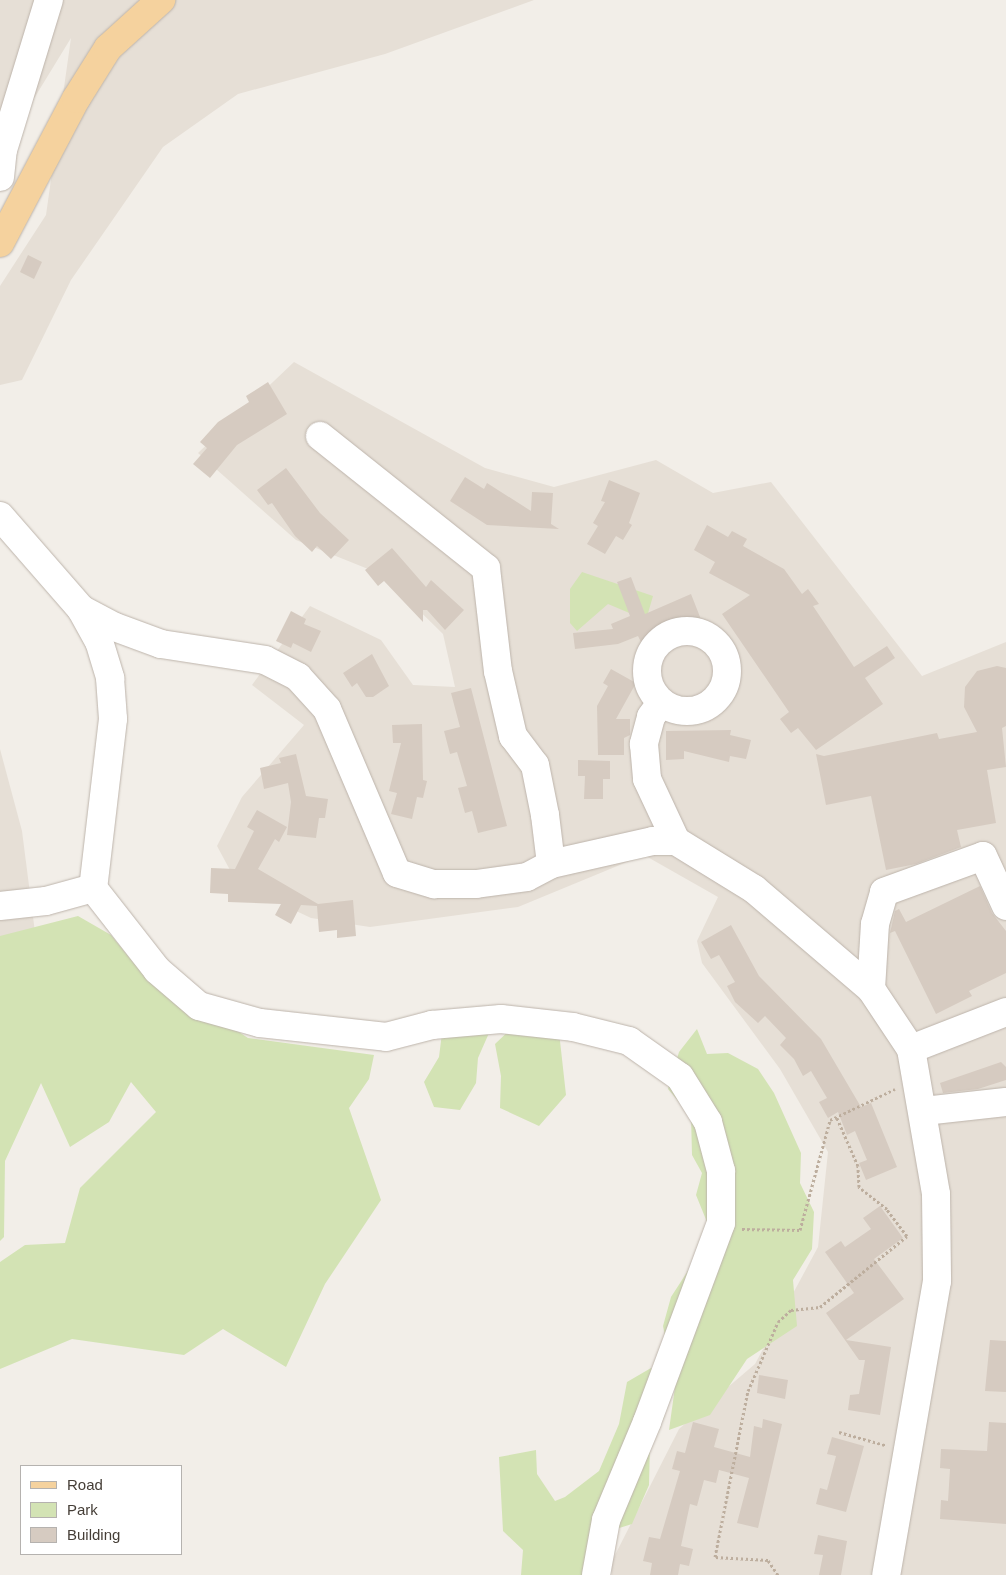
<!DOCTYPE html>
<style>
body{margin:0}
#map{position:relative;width:1006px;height:1575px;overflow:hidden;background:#f2eee8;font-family:Helvetica,sans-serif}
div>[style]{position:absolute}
.residential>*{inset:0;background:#e6dfd6}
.green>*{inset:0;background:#d3e3b4}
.building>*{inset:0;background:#d6cbc1}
.path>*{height:3px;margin-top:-1.5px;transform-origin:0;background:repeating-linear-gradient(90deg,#bdae9e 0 2.5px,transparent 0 5px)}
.roads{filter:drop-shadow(0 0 1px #bdb4ab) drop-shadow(0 0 1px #bdb4ab)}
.minor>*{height:28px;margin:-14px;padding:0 14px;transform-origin:14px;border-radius:14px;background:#fff}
.minor>.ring{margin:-14px;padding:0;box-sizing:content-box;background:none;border:28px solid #fff;border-radius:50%}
.major>*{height:28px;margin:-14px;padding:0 14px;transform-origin:14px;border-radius:14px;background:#f5d29e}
span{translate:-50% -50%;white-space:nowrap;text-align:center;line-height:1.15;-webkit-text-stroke:4px #fff;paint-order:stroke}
.legend{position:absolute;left:20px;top:1465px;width:162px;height:90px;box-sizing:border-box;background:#fff;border:1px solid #b5b2af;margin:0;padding:6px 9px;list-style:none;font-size:15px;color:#453e37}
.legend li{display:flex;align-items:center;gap:10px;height:25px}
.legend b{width:25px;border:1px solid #b5b2af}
</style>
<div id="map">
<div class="residential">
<i style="clip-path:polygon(0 0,534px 0,385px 54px,238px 94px,163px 147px,71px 280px,22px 380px,0 385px,0 286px,46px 215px,71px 38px,0 154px)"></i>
<i style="clip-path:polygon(294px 362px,485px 468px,554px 487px,656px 460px,713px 493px,771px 482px,922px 676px,1006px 642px,1006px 1575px,612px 1575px,611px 1563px,679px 1429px,755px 1364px,818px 1247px,828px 1152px,780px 1069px,702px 963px,697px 941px,718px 897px,644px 855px,518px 907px,370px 927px,311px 918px,237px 883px,217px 846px,242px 797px,304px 725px,252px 685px,310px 606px,381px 640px,413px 685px,455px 687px,443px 634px,383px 575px,296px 540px,198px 453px)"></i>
<i style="clip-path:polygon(0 749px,22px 831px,42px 987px,0 1005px)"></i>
</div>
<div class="green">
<i style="clip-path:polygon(582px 572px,653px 596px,646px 620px,608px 604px,577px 631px,570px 623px,570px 589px)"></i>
<i style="clip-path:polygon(78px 916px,111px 935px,133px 962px,248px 1038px,374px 1055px,369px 1079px,349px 1108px,381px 1200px,325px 1284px,286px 1367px,223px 1329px,184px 1355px,72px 1339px,0 1369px,0 1262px,25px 1245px,65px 1243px,80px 1188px,156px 1112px,131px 1082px,109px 1122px,70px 1147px,41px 1083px,5px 1161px,4px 1237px,0 1241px,0 936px)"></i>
<i style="clip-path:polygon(515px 1025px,559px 1032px,566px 1095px,539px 1126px,500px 1108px,501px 1076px,495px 1044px)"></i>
<i style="clip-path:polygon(697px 1029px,707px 1054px,728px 1053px,758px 1069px,774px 1093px,801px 1153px,800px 1183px,814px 1212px,812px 1249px,793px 1280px,797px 1326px,747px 1359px,710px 1415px,669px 1430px,675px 1387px,663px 1326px,671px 1297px,691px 1266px,707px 1222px,696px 1195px,702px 1173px,692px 1155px,691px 1116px,668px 1089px,679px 1052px)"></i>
<i style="clip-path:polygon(442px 1033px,489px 1033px,478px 1058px,476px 1083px,460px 1110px,434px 1107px,424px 1082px,439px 1057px)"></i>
<i style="clip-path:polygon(651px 1368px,669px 1385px,664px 1418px,650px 1442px,649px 1485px,632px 1524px,597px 1535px,591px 1575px,521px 1575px,523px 1550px,503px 1531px,499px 1457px,536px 1450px,537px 1474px,555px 1501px,565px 1497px,599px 1471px,619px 1424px,627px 1382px)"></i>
</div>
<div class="building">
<i style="clip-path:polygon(28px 255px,42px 262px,34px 279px,20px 272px)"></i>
<i style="clip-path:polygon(268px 382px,287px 414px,237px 445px,210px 478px,193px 464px,207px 448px,200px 442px,218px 422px,249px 402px,246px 396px)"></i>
<i style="clip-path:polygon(286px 468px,320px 513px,349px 540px,331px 559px,317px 546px,312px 552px,295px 536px,272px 503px,268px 505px,257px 490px)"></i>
<i style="clip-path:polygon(465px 477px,484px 489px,487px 483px,531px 511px,532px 492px,553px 493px,551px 524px,559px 529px,487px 525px,450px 501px)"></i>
<i style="clip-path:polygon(609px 480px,640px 493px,629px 523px,632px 525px,623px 540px,616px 536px,605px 554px,587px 544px,598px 526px,593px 523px,605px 502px,601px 501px)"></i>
<i style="clip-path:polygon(707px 525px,728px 537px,732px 531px,747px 539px,743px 546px,784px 569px,802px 594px,808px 589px,819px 604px,813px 606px,854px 667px,887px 646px,895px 658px,865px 678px,883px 704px,816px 750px,798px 728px,791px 733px,780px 719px,789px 712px,722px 614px,750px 595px,709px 573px,715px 562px,694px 550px)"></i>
<i style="clip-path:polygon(392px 548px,426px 587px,431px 580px,464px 610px,445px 630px,427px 610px,423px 610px,423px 622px,384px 581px,378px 586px,365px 570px)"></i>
<i style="clip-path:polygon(631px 577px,645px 614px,691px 594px,702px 622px,687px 629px,685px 623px,641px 642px,638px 636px,618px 644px,575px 649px,573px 633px,613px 629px,611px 624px,630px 616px,617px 582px)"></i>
<i style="clip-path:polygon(291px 611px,306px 619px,304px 624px,321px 631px,311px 652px,293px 643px,291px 648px,276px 641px)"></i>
<i style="clip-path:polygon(372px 654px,389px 686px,373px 697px,366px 697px,357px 683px,352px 687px,343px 673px)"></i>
<i style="clip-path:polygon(997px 666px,1006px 668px,1006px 726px,1002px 728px,1006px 767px,987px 770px,996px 823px,957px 830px,961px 847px,916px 864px,886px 870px,871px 796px,826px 805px,816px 754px,824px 756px,937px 733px,939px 739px,977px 732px,964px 707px,965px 687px,977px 671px)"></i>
<i style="clip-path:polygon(611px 669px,636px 683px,616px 719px,630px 719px,630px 735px,624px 738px,624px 755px,598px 755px,597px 706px,608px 686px,603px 683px)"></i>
<i style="clip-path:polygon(471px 688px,507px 826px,478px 833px,472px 811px,465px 813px,458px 788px,467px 786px,457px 752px,450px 754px,444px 731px,460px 727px,451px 693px)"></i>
<i style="clip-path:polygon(422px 724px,423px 780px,427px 781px,423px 798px,417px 797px,412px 819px,391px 814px,397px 793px,389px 791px,401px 743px,393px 743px,392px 725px)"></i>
<i style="clip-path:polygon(731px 730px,730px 735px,751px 740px,746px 759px,730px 756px,729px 762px,684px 751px,684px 759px,666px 760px,666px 731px)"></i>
<i style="clip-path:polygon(296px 754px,306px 796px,328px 799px,325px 818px,319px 818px,316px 838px,287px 835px,291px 802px,288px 783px,264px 789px,260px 768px,281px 763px,279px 758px)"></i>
<i style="clip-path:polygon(578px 760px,610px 761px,610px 779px,603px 779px,603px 799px,584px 799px,585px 776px,578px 776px)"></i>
<i style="clip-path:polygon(257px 810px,287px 827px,279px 842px,275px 839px,258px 869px,318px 904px,353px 900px,356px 936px,337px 938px,337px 930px,319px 932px,317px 906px,301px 905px,291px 924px,275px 915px,281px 904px,228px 902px,228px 894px,210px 893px,211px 868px,235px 869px,254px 831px,247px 827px)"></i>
<i style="clip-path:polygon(980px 886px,992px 913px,1006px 931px,1006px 973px,969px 991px,972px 996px,936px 1014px,895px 931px,890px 933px,895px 911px,899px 909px,906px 922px)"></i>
<i style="clip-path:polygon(731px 925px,759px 976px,821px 1039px,861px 1107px,871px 1103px,897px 1167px,866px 1180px,859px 1163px,867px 1160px,855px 1131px,847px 1135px,838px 1112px,828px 1118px,819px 1102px,827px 1098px,811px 1071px,803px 1076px,794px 1059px,780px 1045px,786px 1038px,765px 1016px,758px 1023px,735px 1002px,727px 986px,735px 982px,719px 955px,711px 959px,701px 942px)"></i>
<i style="clip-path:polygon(1001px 1062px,1006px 1067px,1006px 1080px,978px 1089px,943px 1093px,940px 1083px)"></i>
<i style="clip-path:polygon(880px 1206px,903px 1238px,874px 1259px,904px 1299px,846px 1340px,891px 1347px,880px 1415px,848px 1410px,850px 1395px,859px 1394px,865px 1360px,859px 1360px,826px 1313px,854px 1293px,825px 1252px,841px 1241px,845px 1247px,871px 1229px,863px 1218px)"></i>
<i style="clip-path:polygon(990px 1340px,1006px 1341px,1006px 1392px,985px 1391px)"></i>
<i style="clip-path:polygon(759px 1375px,788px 1380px,785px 1399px,757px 1393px)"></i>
<i style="clip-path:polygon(763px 1419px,782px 1424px,758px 1528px,737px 1523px,749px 1478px,719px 1470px,716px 1483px,704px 1480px,697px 1506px,690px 1504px,681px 1546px,693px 1549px,689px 1566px,680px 1564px,678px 1575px,650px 1575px,652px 1563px,643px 1561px,649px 1537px,660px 1539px,680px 1471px,672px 1469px,677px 1451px,685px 1453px,693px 1422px,719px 1429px,714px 1447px,750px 1457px,754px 1426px,762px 1428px)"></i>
<i style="clip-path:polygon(989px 1422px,1006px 1423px,1006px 1524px,940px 1519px,941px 1500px,948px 1501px,950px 1469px,940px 1468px,941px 1449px,987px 1451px)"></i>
<i style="clip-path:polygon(832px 1437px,864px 1446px,846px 1512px,816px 1504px,820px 1488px,827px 1490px,836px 1456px,827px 1454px)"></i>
<i style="clip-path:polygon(818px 1535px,847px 1541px,841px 1575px,819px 1575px,823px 1555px,814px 1554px)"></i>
</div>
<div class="path">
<i style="left:742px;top:1229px;width:58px;rotate:1deg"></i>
<i style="left:800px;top:1230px;width:114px;rotate:-74.7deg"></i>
<i style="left:830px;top:1120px;width:72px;rotate:-25.5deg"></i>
<i style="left:839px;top:1432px;width:48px;rotate:15.8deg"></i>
<i style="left:778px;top:1575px;width:18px;rotate:-124deg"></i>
<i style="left:768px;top:1560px;width:53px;rotate:-176.8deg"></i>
<i style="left:715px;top:1557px;width:169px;rotate:-78.8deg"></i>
<i style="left:748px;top:1391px;width:75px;rotate:-66.5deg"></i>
<i style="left:778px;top:1322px;width:18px;rotate:-43deg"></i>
<i style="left:791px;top:1310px;width:29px;rotate:-6deg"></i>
<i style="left:820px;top:1307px;width:112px;rotate:-39.2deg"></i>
<i style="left:907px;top:1236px;width:34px;rotate:-127deg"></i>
<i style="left:887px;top:1209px;width:36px;rotate:-142deg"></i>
<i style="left:859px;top:1187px;width:21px;rotate:-93deg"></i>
<i style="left:858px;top:1166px;width:55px;rotate:-113.7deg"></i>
</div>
<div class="roads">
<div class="minor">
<i style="left:0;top:177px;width:27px;rotate:-84deg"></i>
<i style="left:3px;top:150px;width:157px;rotate:-73deg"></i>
<i style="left:320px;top:436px;width:212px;rotate:38.5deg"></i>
<i style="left:486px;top:568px;width:104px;rotate:83.4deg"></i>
<i style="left:498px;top:671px;width:67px;rotate:77deg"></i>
<i style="left:513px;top:736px;width:36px;rotate:53deg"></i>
<i style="left:535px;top:765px;width:51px;rotate:78.7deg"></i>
<i style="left:545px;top:815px;width:49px;rotate:83deg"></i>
<i style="left:0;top:516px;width:123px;rotate:48.9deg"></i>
<i style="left:81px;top:609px;width:37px;rotate:61deg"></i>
<i style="left:99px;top:641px;width:39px;rotate:73deg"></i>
<i style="left:110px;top:678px;width:41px;rotate:85.8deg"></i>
<i style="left:113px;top:719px;width:170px;rotate:96.7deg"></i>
<i style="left:93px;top:888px;width:104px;rotate:52deg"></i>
<i style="left:157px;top:970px;width:55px;rotate:40.6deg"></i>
<i style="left:199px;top:1006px;width:63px;rotate:15.6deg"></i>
<i style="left:260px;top:1023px;width:127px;rotate:6.3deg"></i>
<i style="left:386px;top:1037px;width:48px;rotate:-14.6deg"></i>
<i style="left:432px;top:1025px;width:69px;rotate:-5deg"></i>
<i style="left:501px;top:1019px;width:72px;rotate:6.3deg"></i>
<i style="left:573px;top:1027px;width:58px;rotate:14deg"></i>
<i style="left:629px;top:1041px;width:62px;rotate:35.2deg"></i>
<i style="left:680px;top:1077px;width:53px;rotate:58.1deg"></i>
<i style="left:708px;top:1122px;width:51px;rotate:75.1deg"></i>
<i style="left:721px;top:1171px;width:52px;rotate:90deg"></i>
<i style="left:721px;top:1223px;width:212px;rotate:110.4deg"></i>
<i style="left:647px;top:1422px;width:106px;rotate:112.7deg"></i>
<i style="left:606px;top:1520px;width:56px;rotate:100.3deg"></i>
<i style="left:81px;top:609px;width:38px;rotate:28deg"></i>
<i style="left:115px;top:627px;width:49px;rotate:20.3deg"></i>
<i style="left:161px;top:644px;width:105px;rotate:8.7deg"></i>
<i style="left:265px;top:660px;width:37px;rotate:27deg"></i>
<i style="left:298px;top:677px;width:43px;rotate:47.8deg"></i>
<i style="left:327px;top:709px;width:178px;rotate:66.9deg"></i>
<i style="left:397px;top:873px;width:39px;rotate:17deg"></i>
<i style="left:434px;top:884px;width:42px"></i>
<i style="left:476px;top:884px;width:51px;rotate:-7.8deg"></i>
<i style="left:527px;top:877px;width:27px;rotate:-28deg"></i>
<i style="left:551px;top:864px;width:105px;rotate:-12.7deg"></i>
<i style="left:653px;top:841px;width:23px"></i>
<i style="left:676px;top:841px;width:92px;rotate:31.6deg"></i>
<i style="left:754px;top:889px;width:154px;rotate:40.5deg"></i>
<i style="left:871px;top:989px;width:72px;rotate:56.3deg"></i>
<i style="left:911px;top:1049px;width:147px;rotate:80.2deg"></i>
<i style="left:936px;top:1194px;width:87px;rotate:89.3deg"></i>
<i style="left:937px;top:1281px;width:298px;rotate:99.8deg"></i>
<i class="ring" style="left:647px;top:631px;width:52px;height:52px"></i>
<i style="left:661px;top:703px;width:17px;rotate:126deg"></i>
<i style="left:651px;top:717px;width:28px;rotate:105deg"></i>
<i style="left:644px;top:744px;width:35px;rotate:85deg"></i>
<i style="left:647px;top:779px;width:68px;rotate:64.9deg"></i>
<i style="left:0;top:906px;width:46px;rotate:-6.2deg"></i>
<i style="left:46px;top:901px;width:49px;rotate:-15.5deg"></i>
<i style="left:871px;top:989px;width:65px;rotate:-86.5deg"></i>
<i style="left:875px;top:924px;width:33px;rotate:-74deg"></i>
<i style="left:884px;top:892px;width:105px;rotate:-20deg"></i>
<i style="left:983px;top:856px;width:55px;rotate:65.3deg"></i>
<i style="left:911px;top:1049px;width:102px;rotate:-21.3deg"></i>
<i style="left:924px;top:1111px;width:82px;rotate:-6.3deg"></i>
</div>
<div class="major">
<i style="left:0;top:243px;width:163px;rotate:-62.2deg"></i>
<i style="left:76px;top:99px;width:60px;rotate:-57.9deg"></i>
<i style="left:108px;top:48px;width:72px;rotate:-42.2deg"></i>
</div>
</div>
<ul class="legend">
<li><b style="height:6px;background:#f5d29e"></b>Road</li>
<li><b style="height:14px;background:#d3e3b4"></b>Park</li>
<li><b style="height:14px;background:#d6cbc1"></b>Building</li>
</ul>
</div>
